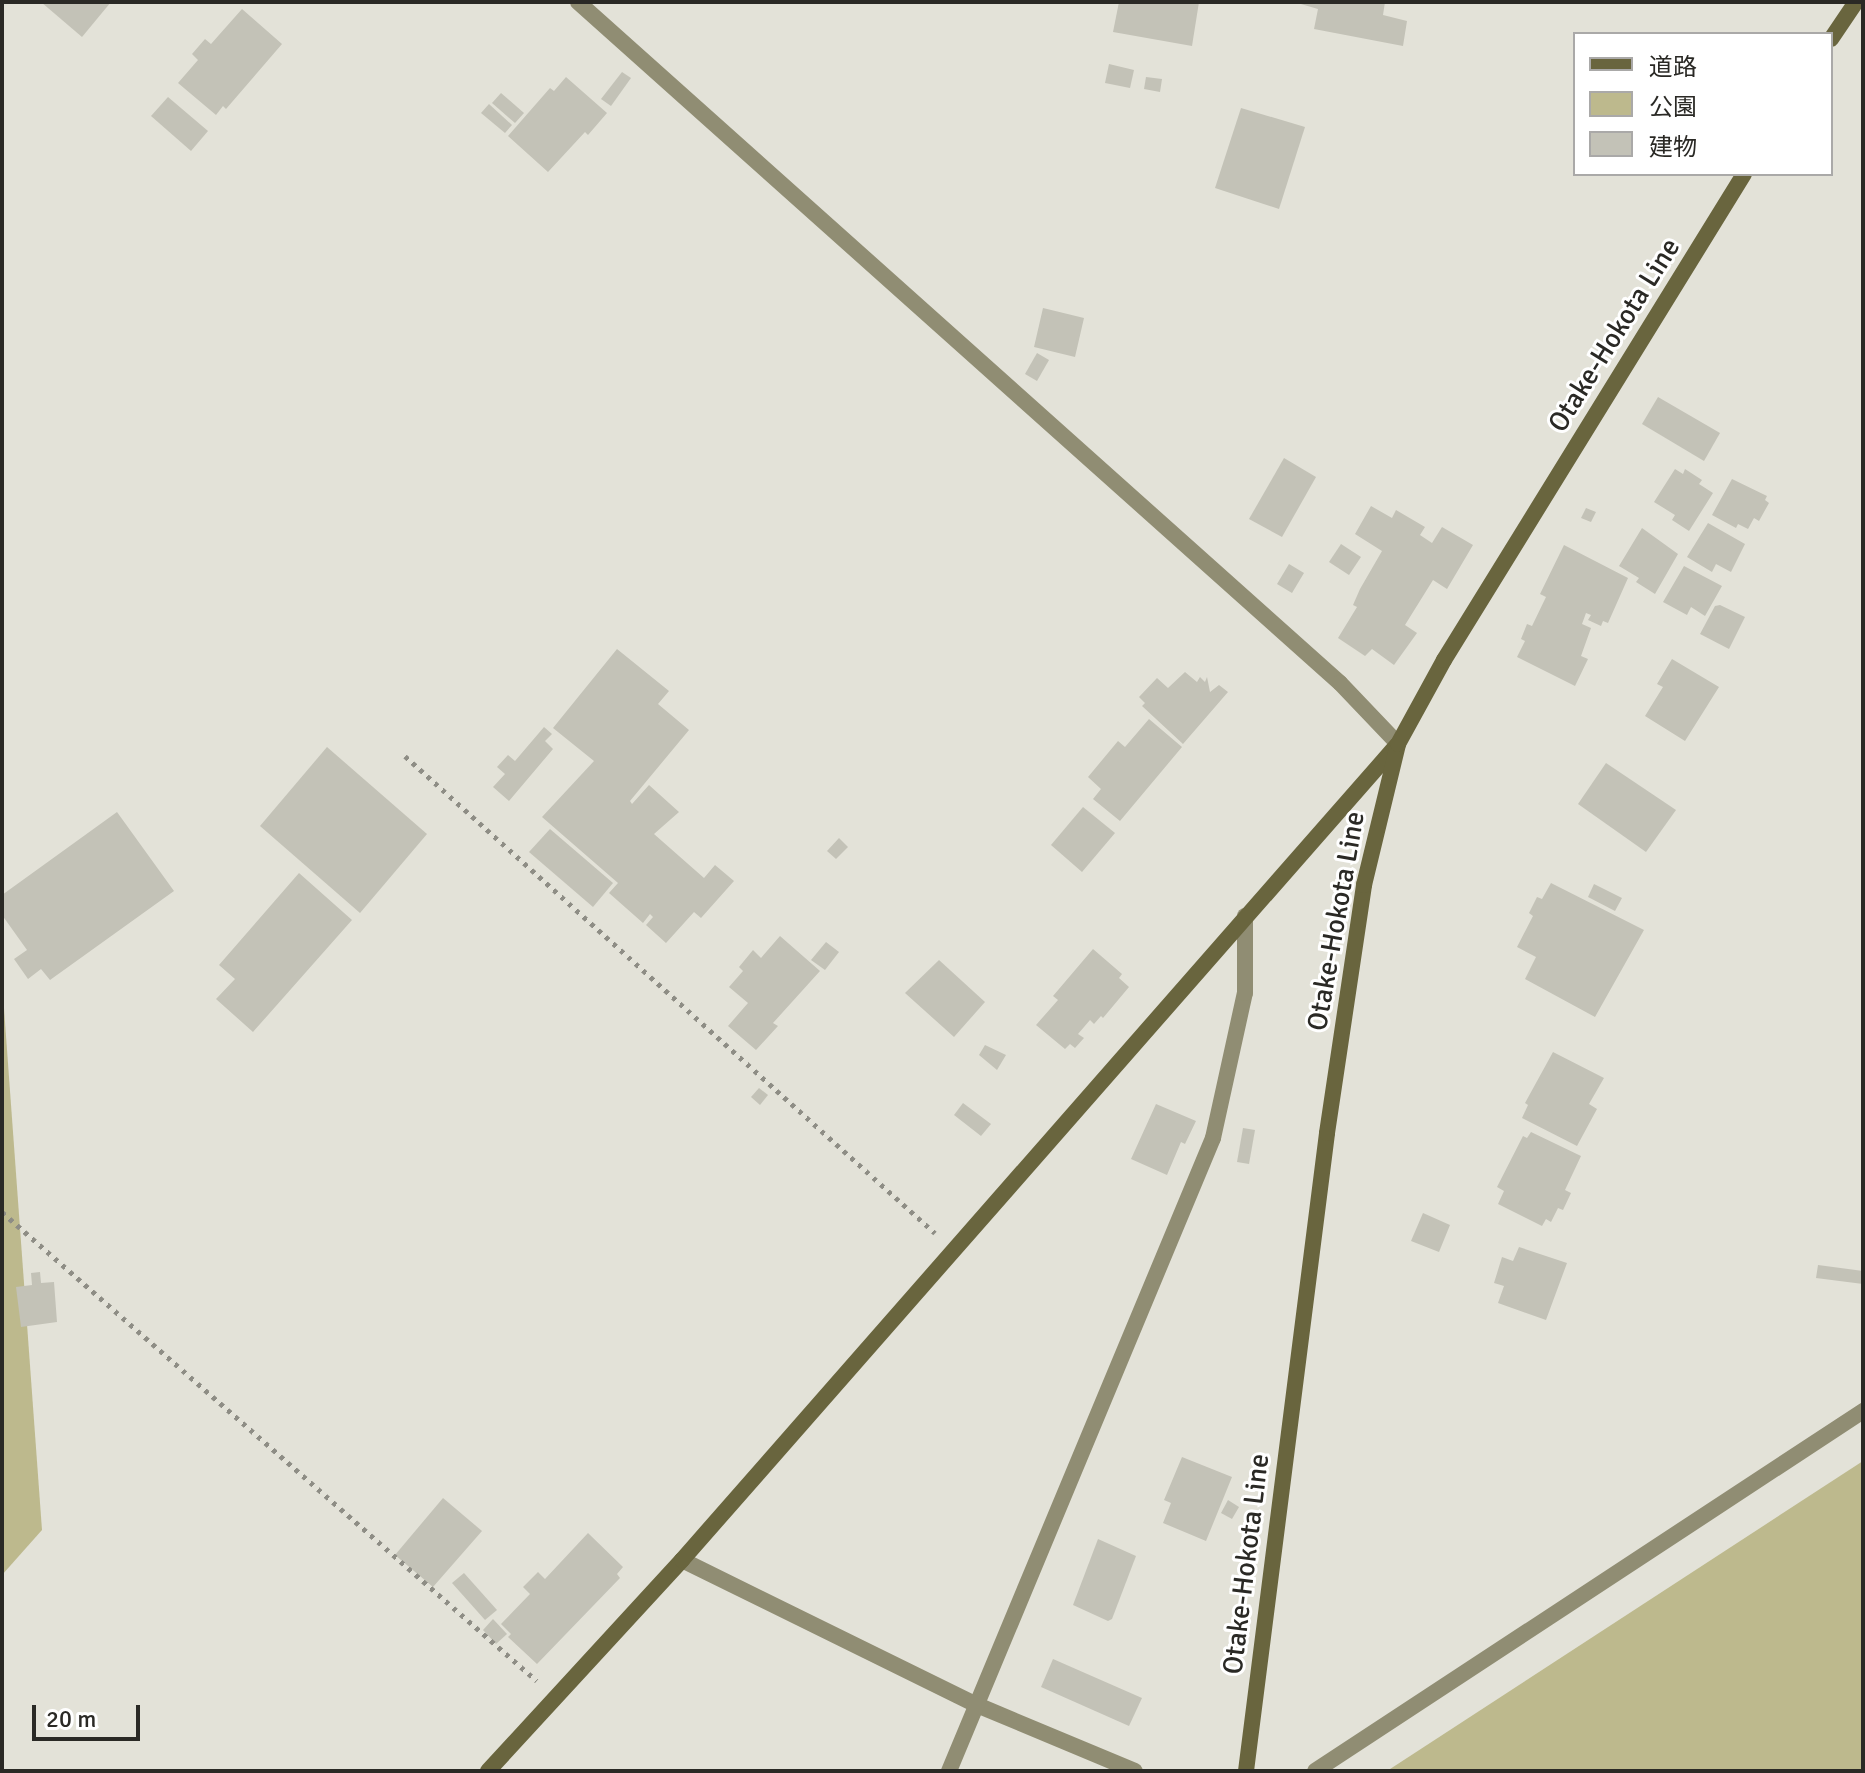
<!DOCTYPE html>
<meta charset="utf-8">
<style>
body{margin:0}
#map{position:relative;width:1865px;height:1773px;overflow:hidden;background:#e3e2d8;font-family:Signika,"Noto Sans JP",sans-serif}
div>[style]{position:absolute}
.green>*{inset:0;background:#bdb98d}
.building>*{inset:0;background:#c3c2b7}
.path>*{height:5px;margin-top:-2.5px;transform-origin:0;background:repeating-linear-gradient(90deg,#8e8d85 0 4px,transparent 0 10px)}
.street>*{height:16px;margin:-8px;padding:0 8px;transform-origin:8px;border-radius:8px;background:#908d73}
.secondary>*{height:16px;margin:-8px;padding:0 8px;transform-origin:8px;border-radius:8px;background:#69653e}
span{translate:-50% -50%;white-space:nowrap;text-align:center;line-height:1.15;-webkit-text-stroke:6px #fff;paint-order:stroke}
.street-label{font-size:28px;color:#2a2925}
.frame{position:absolute;inset:0;border:4px solid #2a2925;pointer-events:none}
.legend{position:absolute;left:1573px;top:32px;width:260px;height:144px;box-sizing:border-box;background:#fff;border:2px solid #aaa9a8;margin:0;padding:10px 14px;list-style:none;font-size:24px;color:#2a2925}
.legend li{display:flex;align-items:center;gap:16px;height:40px}
.legend b{width:40px;border:2px solid #aaa9a8}
.scale{position:absolute;left:32px;top:1705px;width:108px;height:36px;box-sizing:border-box;border:4px solid #2a2925;border-top:0;padding-left:10px;font-size:24px;line-height:28px;white-space:nowrap;color:#2a2925;-webkit-text-stroke:6px #fff;paint-order:stroke}
</style>
<div id="map">
<div class="green">
<i style="clip-path:polygon(2px 981px,42px 1530px,2px 1575px)"></i>
<i style="clip-path:polygon(1863px 1461px,1863px 1771px,1387px 1771px)"></i>
</div>
<div class="building">
<i style="clip-path:polygon(41px 2px,111px 2px,82px 37px)"></i>
<i style="clip-path:polygon(1119px 2px,1199px 2px,1192px 46px,1113px 32px)"></i>
<i style="clip-path:polygon(1294px 2px,1385px 2px,1383px 15px,1407px 21px,1403px 46px,1314px 29px,1318px 9px)"></i>
<i style="clip-path:polygon(242px 9px,282px 44px,226px 109px,223px 106px,216px 115px,178px 83px,198px 60px,192px 54px,205px 39px,211px 44px)"></i>
<i style="clip-path:polygon(1109px 64px,1134px 70px,1130px 88px,1105px 83px)"></i>
<i style="clip-path:polygon(622px 72px,631px 78px,611px 106px,601px 99px)"></i>
<i style="clip-path:polygon(566px 77px,607px 113px,588px 135px,585px 132px,548px 172px,508px 136px,550px 88px,554px 91px)"></i>
<i style="clip-path:polygon(1146px 77px,1162px 79px,1160px 92px,1144px 89px)"></i>
<i style="clip-path:polygon(501px 93px,524px 113px,515px 123px,492px 103px)"></i>
<i style="clip-path:polygon(168px 97px,208px 131px,191px 151px,151px 116px)"></i>
<i style="clip-path:polygon(489px 104px,512px 125px,505px 133px,481px 113px)"></i>
<i style="clip-path:polygon(1241px 108px,1305px 127px,1279px 209px,1215px 188px)"></i>
<i style="clip-path:polygon(1043px 308px,1084px 318px,1075px 357px,1034px 347px)"></i>
<i style="clip-path:polygon(1037px 353px,1049px 360px,1037px 381px,1025px 374px)"></i>
<i style="clip-path:polygon(1658px 397px,1720px 433px,1704px 461px,1642px 424px)"></i>
<i style="clip-path:polygon(1284px 458px,1316px 477px,1282px 537px,1249px 519px)"></i>
<i style="clip-path:polygon(1675px 469px,1683px 474px,1685px 469px,1702px 480px,1699px 484px,1713px 493px,1689px 531px,1672px 520px,1675px 515px,1654px 502px)"></i>
<i style="clip-path:polygon(1732px 479px,1767px 496px,1765px 500px,1769px 503px,1759px 521px,1754px 518px,1748px 529px,1738px 524px,1736px 528px,1712px 515px)"></i>
<i style="clip-path:polygon(1371px 506px,1392px 518px,1396px 510px,1425px 527px,1420px 535px,1432px 543px,1442px 527px,1473px 545px,1447px 589px,1433px 580px,1405px 625px,1417px 633px,1394px 665px,1372px 649px,1365px 656px,1338px 638px,1357px 607px,1353px 605px,1360px 589px,1382px 551px,1355px 534px)"></i>
<i style="clip-path:polygon(1586px 508px,1596px 512px,1591px 522px,1581px 518px)"></i>
<i style="clip-path:polygon(1708px 523px,1745px 544px,1731px 572px,1716px 564px,1712px 572px,1687px 557px)"></i>
<i style="clip-path:polygon(1642px 528px,1678px 554px,1655px 594px,1636px 582px,1639px 578px,1619px 566px)"></i>
<i style="clip-path:polygon(1341px 544px,1361px 557px,1349px 575px,1329px 562px)"></i>
<i style="clip-path:polygon(1564px 545px,1628px 578px,1608px 623px,1603px 621px,1601px 626px,1588px 620px,1591px 615px,1586px 613px,1582px 624px,1591px 628px,1581px 656px,1588px 659px,1575px 686px,1517px 657px,1525px 641px,1521px 639px,1527px 624px,1532px 626px,1546px 597px,1540px 594px)"></i>
<i style="clip-path:polygon(1289px 564px,1304px 573px,1292px 593px,1277px 584px)"></i>
<i style="clip-path:polygon(1684px 566px,1722px 586px,1705px 616px,1691px 607px,1687px 615px,1663px 602px)"></i>
<i style="clip-path:polygon(1720px 605px,1745px 617px,1729px 649px,1700px 634px,1715px 606px)"></i>
<i style="clip-path:polygon(617px 649px,669px 691px,658px 704px,689px 730px,630px 801px,632px 804px,649px 785px,679px 812px,654px 834px,704px 878px,715px 865px,734px 881px,701px 918px,694px 912px,666px 943px,646px 925px,653px 917px,650px 914px,643px 923px,609px 893px,618px 883px,542px 817px,594px 761px,553px 728px)"></i>
<i style="clip-path:polygon(1672px 659px,1719px 687px,1685px 741px,1645px 716px,1663px 687px,1657px 684px)"></i>
<i style="clip-path:polygon(1185px 672px,1197px 682px,1200px 677px,1205px 682px,1207px 677px,1210px 692px,1219px 685px,1228px 692px,1183px 744px,1142px 706px,1145px 703px,1139px 697px,1157px 678px,1168px 688px)"></i>
<i style="clip-path:polygon(1149px 719px,1182px 747px,1120px 821px,1093px 799px,1101px 789px,1088px 777px,1118px 741px,1125px 747px)"></i>
<i style="clip-path:polygon(544px 727px,552px 734px,545px 741px,553px 749px,509px 801px,493px 787px,505px 774px,497px 767px,508px 755px,515px 761px)"></i>
<i style="clip-path:polygon(327px 747px,427px 834px,360px 913px,260px 826px)"></i>
<i style="clip-path:polygon(1606px 763px,1676px 810px,1646px 852px,1578px 804px)"></i>
<i style="clip-path:polygon(1083px 807px,1115px 833px,1082px 872px,1051px 845px)"></i>
<i style="clip-path:polygon(117px 812px,174px 891px,50px 980px,41px 969px,28px 979px,14px 959px,27px 950px,2px 915px,2px 895px)"></i>
<i style="clip-path:polygon(550px 829px,613px 883px,593px 907px,529px 852px)"></i>
<i style="clip-path:polygon(839px 838px,848px 847px,836px 859px,827px 851px)"></i>
<i style="clip-path:polygon(299px 873px,352px 920px,253px 1032px,216px 999px,235px 979px,219px 965px)"></i>
<i style="clip-path:polygon(1551px 883px,1644px 930px,1595px 1017px,1525px 979px,1536px 957px,1517px 947px,1533px 916px,1529px 913px,1537px 897px,1542px 899px)"></i>
<i style="clip-path:polygon(1594px 884px,1622px 898px,1615px 911px,1588px 897px)"></i>
<i style="clip-path:polygon(780px 936px,820px 971px,773px 1023px,778px 1026px,756px 1050px,728px 1026px,748px 1003px,729px 987px,743px 971px,739px 967px,753px 950px,761px 958px)"></i>
<i style="clip-path:polygon(826px 942px,839px 952px,825px 970px,811px 960px)"></i>
<i style="clip-path:polygon(1093px 949px,1122px 974px,1119px 978px,1129px 987px,1103px 1018px,1101px 1016px,1094px 1024px,1090px 1020px,1078px 1034px,1084px 1038px,1075px 1048px,1070px 1044px,1065px 1049px,1036px 1025px,1058px 1000px,1053px 996px)"></i>
<i style="clip-path:polygon(939px 960px,985px 1002px,954px 1037px,905px 993px)"></i>
<i style="clip-path:polygon(985px 1045px,1006px 1055px,997px 1070px,979px 1055px)"></i>
<i style="clip-path:polygon(1553px 1052px,1604px 1078px,1589px 1104px,1597px 1109px,1577px 1146px,1522px 1118px,1528px 1105px,1525px 1103px)"></i>
<i style="clip-path:polygon(759px 1088px,768px 1095px,760px 1105px,751px 1097px)"></i>
<i style="clip-path:polygon(963px 1103px,991px 1124px,981px 1136px,954px 1115px)"></i>
<i style="clip-path:polygon(1156px 1104px,1196px 1121px,1185px 1144px,1181px 1142px,1167px 1175px,1131px 1159px)"></i>
<i style="clip-path:polygon(1243px 1128px,1255px 1130px,1249px 1164px,1237px 1162px)"></i>
<i style="clip-path:polygon(1531px 1132px,1581px 1156px,1565px 1190px,1571px 1193px,1563px 1210px,1558px 1208px,1551px 1222px,1546px 1219px,1542px 1226px,1498px 1204px,1504px 1191px,1497px 1187px,1523px 1136px,1527px 1138px)"></i>
<i style="clip-path:polygon(1423px 1213px,1450px 1225px,1439px 1252px,1411px 1241px)"></i>
<i style="clip-path:polygon(1519px 1247px,1567px 1263px,1546px 1320px,1498px 1303px,1504px 1286px,1494px 1283px,1502px 1257px,1513px 1261px)"></i>
<i style="clip-path:polygon(1818px 1265px,1863px 1271px,1863px 1284px,1816px 1278px)"></i>
<i style="clip-path:polygon(40px 1272px,41px 1283px,54px 1282px,57px 1322px,21px 1327px,16px 1287px,32px 1285px,31px 1273px)"></i>
<i style="clip-path:polygon(1182px 1457px,1232px 1477px,1206px 1541px,1163px 1523px,1171px 1503px,1164px 1500px)"></i>
<i style="clip-path:polygon(443px 1498px,482px 1531px,433px 1587px,395px 1555px)"></i>
<i style="clip-path:polygon(1228px 1500px,1239px 1507px,1232px 1519px,1221px 1513px)"></i>
<i style="clip-path:polygon(588px 1533px,623px 1567px,617px 1574px,620px 1578px,537px 1664px,508px 1637px,511px 1634px,501px 1624px,530px 1594px,523px 1587px,538px 1572px,545px 1579px)"></i>
<i style="clip-path:polygon(1098px 1539px,1136px 1556px,1112px 1619px,1108px 1621px,1073px 1605px)"></i>
<i style="clip-path:polygon(464px 1573px,497px 1610px,485px 1620px,452px 1583px)"></i>
<i style="clip-path:polygon(493px 1619px,507px 1634px,496px 1644px,483px 1630px)"></i>
<i style="clip-path:polygon(1053px 1659px,1142px 1698px,1129px 1726px,1041px 1687px)"></i>
</div>
<div class="path">
<i style="left:405px;top:756px;width:713px;rotate:41.99deg"></i>
<i style="left:2px;top:1212px;width:711px;rotate:41.24deg"></i>
</div>
<div class="street">
<i style="left:578px;top:2px;width:1022px;rotate:41.79deg"></i>
<i style="left:1340px;top:683px;width:84px;rotate:46.4deg"></i>
<i style="left:682px;top:1560px;width:329px;rotate:26.2deg"></i>
<i style="left:977px;top:1705px;width:171px;rotate:22.7deg"></i>
<i style="left:949px;top:1771px;width:686px;rotate:-67.36deg"></i>
<i style="left:1213px;top:1138px;width:148px;rotate:-77.6deg"></i>
<i style="left:1245px;top:993px;width:77px;rotate:-90deg"></i>
<i style="left:1315px;top:1771px;width:656px;rotate:-33.3deg"></i>
</div>
<div class="secondary">
<i style="left:1831px;top:39px;width:45px;rotate:-56deg"></i>
<i style="left:488px;top:1771px;width:287px;rotate:-47.4deg"></i>
<i style="left:682px;top:1560px;width:1084px;rotate:-48.74deg"></i>
<i style="left:1246px;top:1771px;width:643px;rotate:-82.76deg"></i>
<i style="left:1327px;top:1133px;width:251px;rotate:-81.5deg"></i>
<i style="left:1364px;top:885px;width:145px;rotate:-76.4deg"></i>
<i style="left:1398px;top:744px;width:96px;rotate:-61.3deg"></i>
<i style="left:1444px;top:660px;width:571px;rotate:-58.31deg"></i>
</div>
<div class="street-label">
<span style="left:1614px;top:335px;rotate:-58deg">Otake-Hokota Line</span>
<span style="left:1336px;top:921px;rotate:-80deg">Otake-Hokota Line</span>
<span style="left:1246px;top:1564px;rotate:-83deg">Otake-Hokota Line</span>
</div>
<div class="frame"></div>
<ul class="legend">
<li><b style="height:10px;background:#69653e"></b>道路</li>
<li><b style="height:22px;background:#bdb98d"></b>公園</li>
<li><b style="height:22px;background:#c3c2b7"></b>建物</li>
</ul>
<div class="scale">20 m</div>
</div>
